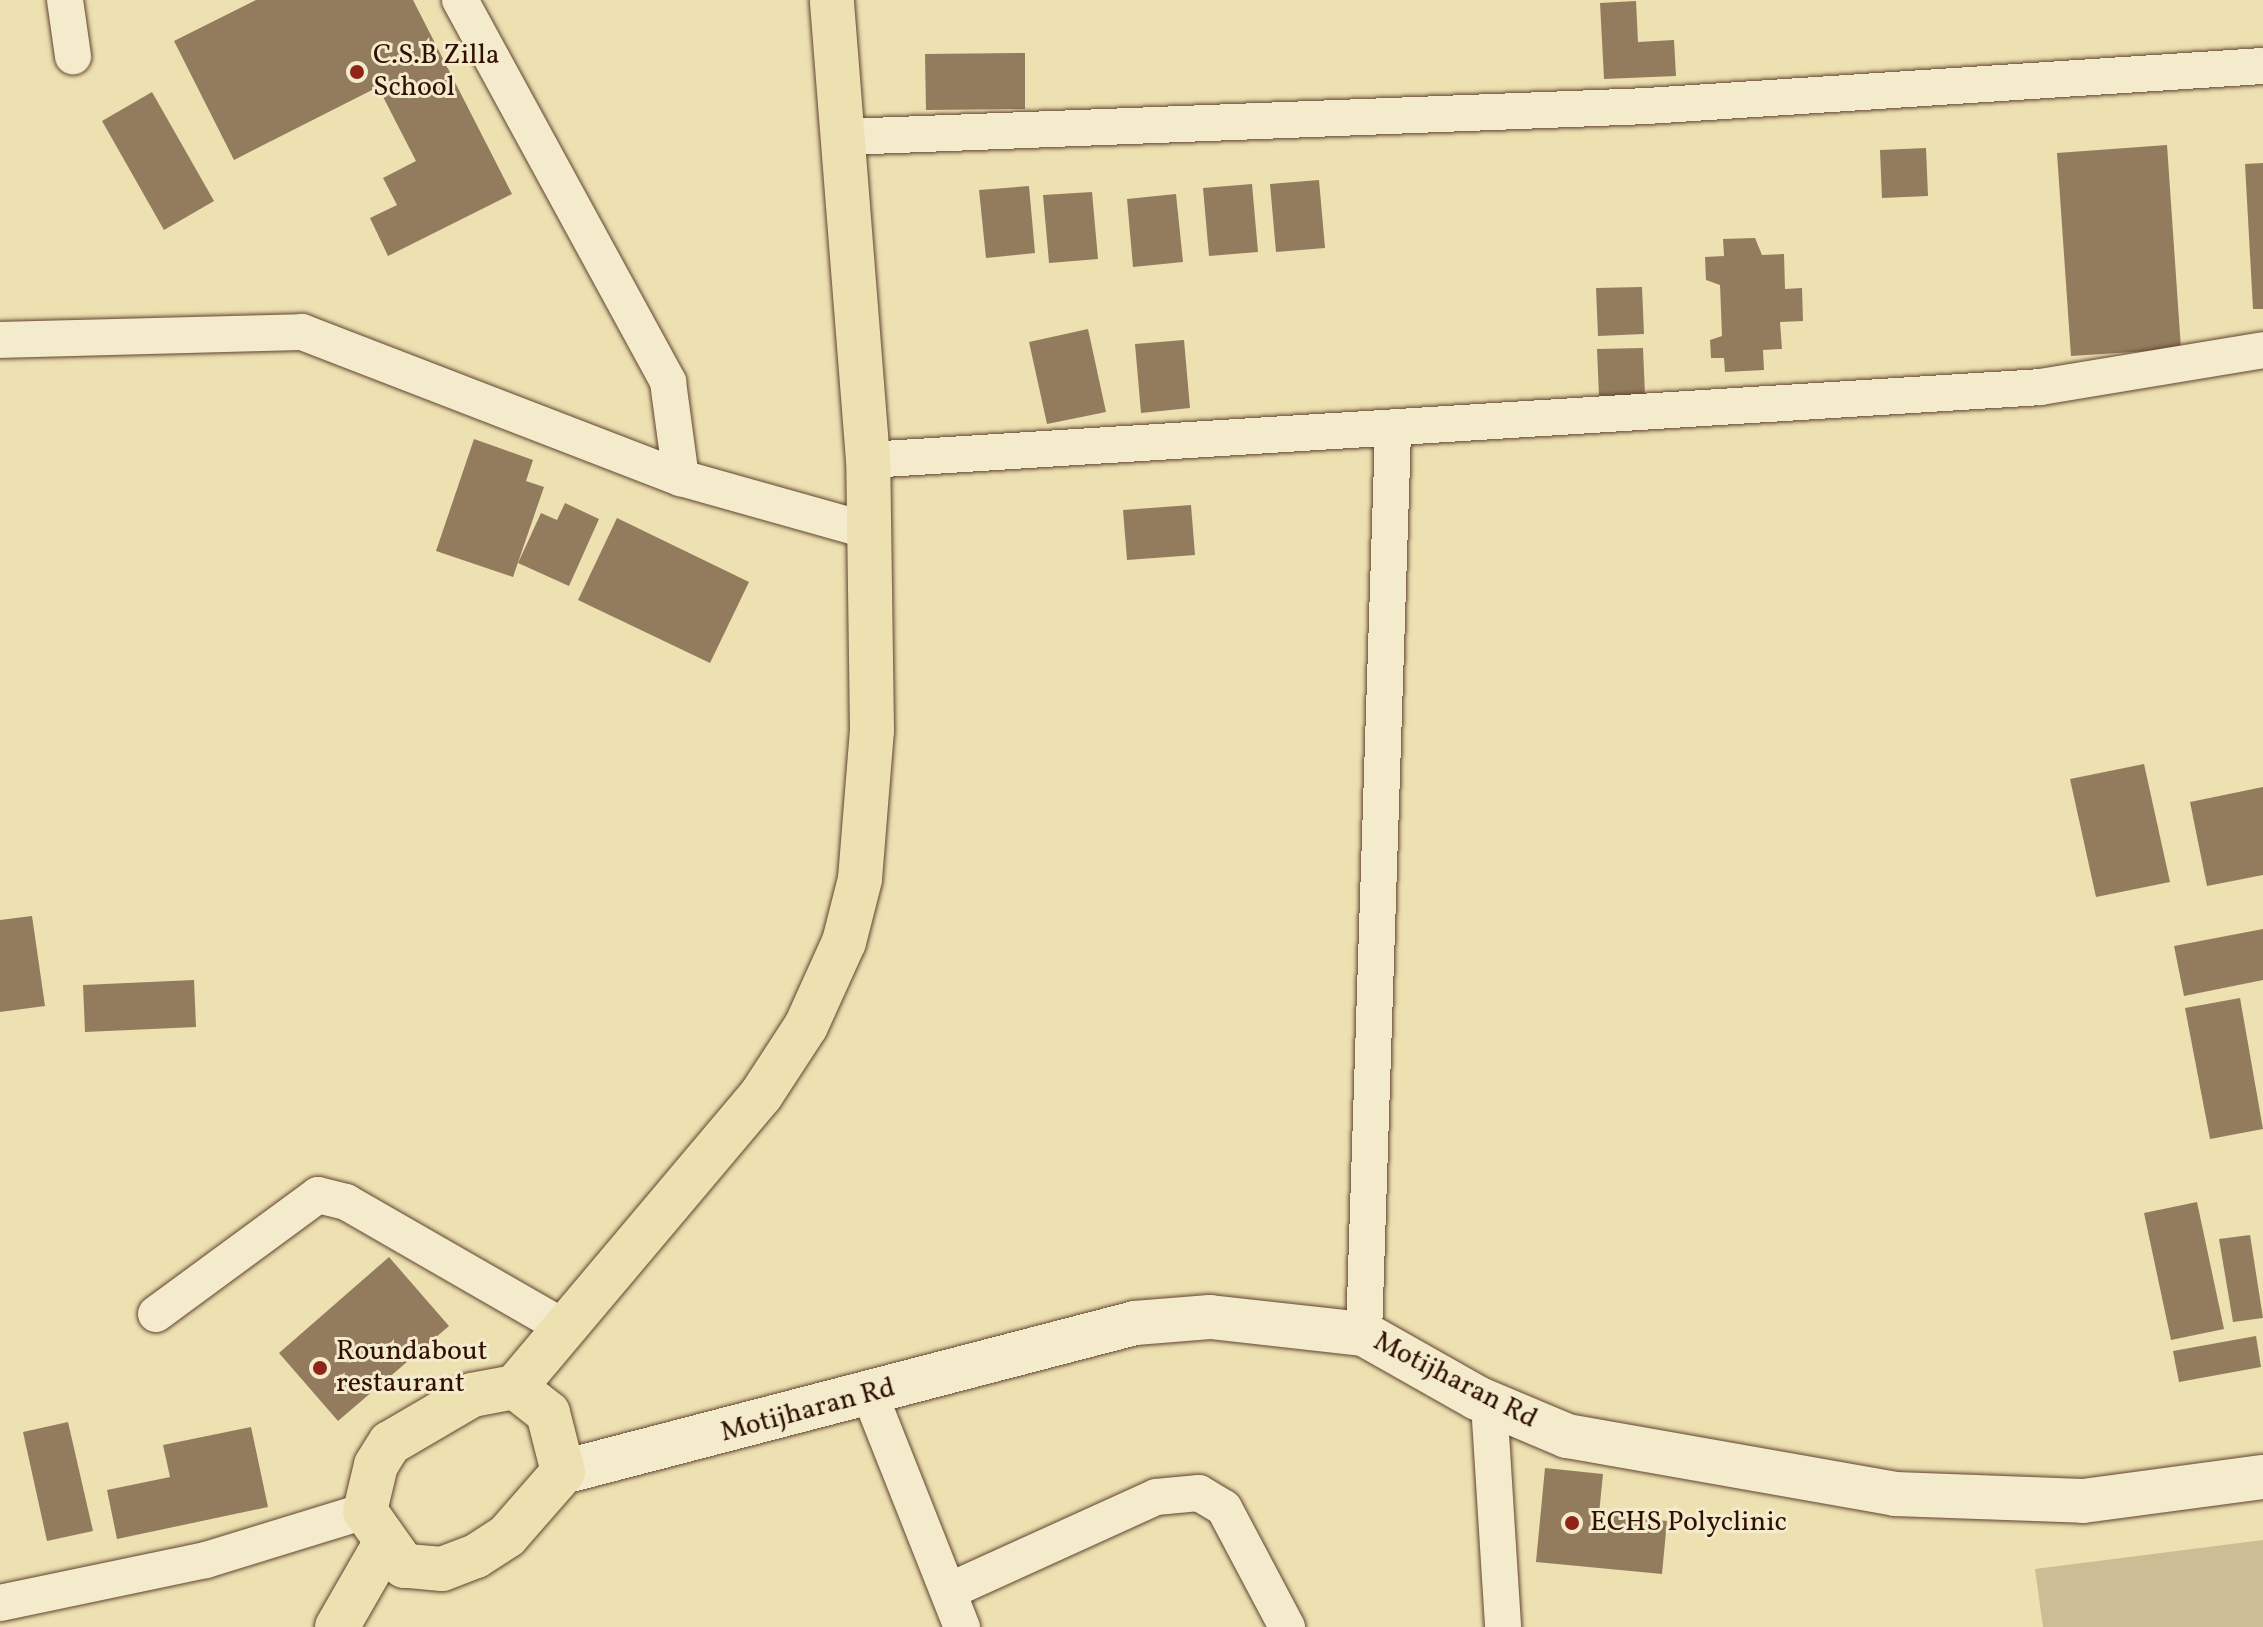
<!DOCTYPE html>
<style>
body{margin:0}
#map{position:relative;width:2263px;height:1627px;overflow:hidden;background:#ede0b1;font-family:Vollkorn,serif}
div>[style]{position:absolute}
.green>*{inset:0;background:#cdbd94}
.building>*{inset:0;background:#937c5e}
.roads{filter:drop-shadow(0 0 2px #60442f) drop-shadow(0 0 2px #60442f)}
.street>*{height:36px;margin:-18px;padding:0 18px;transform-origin:18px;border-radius:18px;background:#f3ebcc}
.secondary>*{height:44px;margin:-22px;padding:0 22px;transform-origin:22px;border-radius:22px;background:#f3ebcc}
.primary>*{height:44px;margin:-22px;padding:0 22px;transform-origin:22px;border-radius:22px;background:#ede0b1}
.dots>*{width:22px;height:22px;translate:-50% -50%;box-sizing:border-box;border:4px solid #f3ebcc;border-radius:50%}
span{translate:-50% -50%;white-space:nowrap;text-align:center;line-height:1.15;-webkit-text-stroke:6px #f3ebcc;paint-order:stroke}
.poi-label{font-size:28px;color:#311004}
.left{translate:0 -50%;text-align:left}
.street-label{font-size:28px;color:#311004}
</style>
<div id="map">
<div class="green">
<i style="clip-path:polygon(2263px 1540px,2263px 1627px,2043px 1627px,2035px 1569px)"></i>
</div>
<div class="building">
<i style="clip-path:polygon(256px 0,413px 0,512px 194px,388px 256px,370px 218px,397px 205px,383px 178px,416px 161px,378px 87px,234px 160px,174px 41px)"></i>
<i style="clip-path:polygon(1636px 1px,1638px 42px,1674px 40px,1676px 76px,1604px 79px,1600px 3px)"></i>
<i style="clip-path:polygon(1025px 53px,1025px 109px,926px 110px,925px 54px)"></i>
<i style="clip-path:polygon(152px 92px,214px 201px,164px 230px,102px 121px)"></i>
<i style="clip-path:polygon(2167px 145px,2181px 349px,2071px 356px,2057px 153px)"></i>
<i style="clip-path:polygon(1926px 148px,1928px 196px,1882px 198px,1880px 150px)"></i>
<i style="clip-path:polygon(2263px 163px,2263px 309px,2253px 309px,2245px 164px)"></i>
<i style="clip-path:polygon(1319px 180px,1325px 248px,1276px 252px,1270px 184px)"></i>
<i style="clip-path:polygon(1252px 184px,1258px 252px,1209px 256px,1203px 188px)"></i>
<i style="clip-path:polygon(1029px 186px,1035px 253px,986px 258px,979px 190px)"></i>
<i style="clip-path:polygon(1092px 192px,1098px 259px,1049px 263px,1043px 195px)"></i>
<i style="clip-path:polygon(1176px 194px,1183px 262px,1133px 267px,1127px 199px)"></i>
<i style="clip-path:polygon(1755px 238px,1762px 255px,1784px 254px,1785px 289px,1802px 288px,1803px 321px,1780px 322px,1782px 349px,1763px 350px,1764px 370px,1725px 372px,1724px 358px,1711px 358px,1710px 340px,1722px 336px,1720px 285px,1706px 280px,1705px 257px,1724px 256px,1723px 239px)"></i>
<i style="clip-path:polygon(1642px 287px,1644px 334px,1598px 336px,1596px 288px)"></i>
<i style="clip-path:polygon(1088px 329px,1106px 412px,1047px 424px,1029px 342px)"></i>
<i style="clip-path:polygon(1184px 340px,1190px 408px,1141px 413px,1135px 344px)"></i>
<i style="clip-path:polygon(1643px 348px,1645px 395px,1599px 396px,1597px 349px)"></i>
<i style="clip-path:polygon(474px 439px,533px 460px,526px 481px,544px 487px,513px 577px,436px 551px)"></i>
<i style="clip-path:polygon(565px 503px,599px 519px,569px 586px,518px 563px,541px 513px,557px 520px)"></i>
<i style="clip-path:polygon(1191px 505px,1195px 555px,1127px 560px,1123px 510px)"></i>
<i style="clip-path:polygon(617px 518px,749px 582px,710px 663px,578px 600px)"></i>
<i style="clip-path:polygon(2144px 764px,2170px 882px,2096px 897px,2070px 779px)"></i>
<i style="clip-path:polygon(2263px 787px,2263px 875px,2207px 886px,2190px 802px)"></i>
<i style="clip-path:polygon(32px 916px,45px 1006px,0 1012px,0 920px)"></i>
<i style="clip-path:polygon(2263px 929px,2263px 980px,2184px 996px,2174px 946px)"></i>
<i style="clip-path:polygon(194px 980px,196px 1027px,85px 1032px,83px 985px)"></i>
<i style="clip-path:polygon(2240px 998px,2263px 1129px,2210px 1139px,2185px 1008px)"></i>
<i style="clip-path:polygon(2197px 1202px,2224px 1329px,2171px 1340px,2144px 1213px)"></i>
<i style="clip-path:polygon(2250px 1235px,2263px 1318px,2233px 1322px,2219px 1239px)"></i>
<i style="clip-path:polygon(389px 1257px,449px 1326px,338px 1421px,279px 1353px)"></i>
<i style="clip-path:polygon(2256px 1336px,2261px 1367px,2179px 1382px,2173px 1351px)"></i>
<i style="clip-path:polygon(68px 1422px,93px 1531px,47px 1541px,23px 1432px)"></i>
<i style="clip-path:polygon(251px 1427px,268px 1507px,117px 1539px,107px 1490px,170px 1477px,163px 1445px)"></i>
<i style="clip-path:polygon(1545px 1468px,1603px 1474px,1599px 1514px,1667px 1521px,1662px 1574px,1536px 1562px)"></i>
</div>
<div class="roads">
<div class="street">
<i style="left:65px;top:0;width:57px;rotate:81.9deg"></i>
<i style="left:460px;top:0;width:435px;rotate:61.4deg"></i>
<i style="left:668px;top:382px;width:97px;rotate:82.3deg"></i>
<i style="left:845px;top:137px;width:803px;rotate:-2.21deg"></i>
<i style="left:1647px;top:106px;width:617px;rotate:-3.72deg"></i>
<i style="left:0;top:340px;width:302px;rotate:-1.5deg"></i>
<i style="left:302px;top:332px;width:406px;rotate:21.1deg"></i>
<i style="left:681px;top:478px;width:195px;rotate:15.7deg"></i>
<i style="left:868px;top:460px;width:1174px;rotate:-3.56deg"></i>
<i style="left:2040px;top:387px;width:226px;rotate:-9.4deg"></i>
<i style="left:156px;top:1314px;width:201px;rotate:-36.3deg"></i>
<i style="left:318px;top:1195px;width:29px;rotate:14deg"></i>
<i style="left:346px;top:1202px;width:249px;rotate:29.9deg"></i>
<i style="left:1364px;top:1334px;width:902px;rotate:-88.16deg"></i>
<i style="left:870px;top:1395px;width:250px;rotate:68.4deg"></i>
<i style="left:1489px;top:1403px;width:224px;rotate:86.4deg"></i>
<i style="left:949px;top:1591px;width:227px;rotate:-24.4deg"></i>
<i style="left:1156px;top:1497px;width:43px;rotate:-5.3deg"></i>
<i style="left:1199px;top:1493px;width:29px;rotate:31deg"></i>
<i style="left:1224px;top:1508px;width:135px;rotate:62.1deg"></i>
<i style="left:0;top:1603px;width:210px;rotate:-11.8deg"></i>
<i style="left:206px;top:1560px;width:166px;rotate:-17.1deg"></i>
</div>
<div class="secondary">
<i style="left:563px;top:1472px;width:591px;rotate:-14.6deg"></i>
<i style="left:1135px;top:1323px;width:75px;rotate:-4.6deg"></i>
<i style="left:1210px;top:1317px;width:155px;rotate:6.3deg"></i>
<i style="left:1364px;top:1334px;width:130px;rotate:29.5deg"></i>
<i style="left:1477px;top:1398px;width:98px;rotate:22.9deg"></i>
<i style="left:1567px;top:1436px;width:333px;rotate:10deg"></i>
<i style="left:1895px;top:1494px;width:188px;rotate:2.1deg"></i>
<i style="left:2083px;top:1501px;width:182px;rotate:-7.6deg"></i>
</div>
<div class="primary">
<i style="left:515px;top:1387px;width:382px;rotate:-49.9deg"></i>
<i style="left:761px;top:1095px;width:82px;rotate:-56.9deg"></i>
<i style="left:806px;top:1026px;width:92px;rotate:-65.7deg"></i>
<i style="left:844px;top:942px;width:65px;rotate:-75.7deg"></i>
<i style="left:860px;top:879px;width:148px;rotate:-85.4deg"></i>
<i style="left:872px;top:731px;width:271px;rotate:-90.8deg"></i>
<i style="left:868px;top:460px;width:461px;rotate:-94.5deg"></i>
<i style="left:515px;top:1387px;width:42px;rotate:38.2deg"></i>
<i style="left:548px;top:1413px;width:61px;rotate:75.7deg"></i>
<i style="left:563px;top:1472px;width:85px;rotate:131.2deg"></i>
<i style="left:507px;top:1536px;width:37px;rotate:147deg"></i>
<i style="left:476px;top:1556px;width:36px;rotate:159deg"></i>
<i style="left:442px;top:1569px;width:38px;rotate:-175deg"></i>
<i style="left:404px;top:1566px;width:67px;rotate:-125.3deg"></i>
<i style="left:365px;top:1511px;width:47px;rotate:-76.6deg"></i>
<i style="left:376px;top:1465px;width:26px;rotate:-58deg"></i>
<i style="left:390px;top:1443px;width:95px;rotate:-30.3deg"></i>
<i style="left:472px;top:1395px;width:44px;rotate:-10.5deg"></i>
<i style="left:337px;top:1627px;width:92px;rotate:-60.1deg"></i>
</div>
</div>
<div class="dots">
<i style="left:357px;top:72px;background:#8f2418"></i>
<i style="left:320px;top:1368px;background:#8f2418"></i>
<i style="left:1572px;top:1523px;background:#8f2418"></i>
</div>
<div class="poi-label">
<span class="left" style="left:373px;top:72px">C.S.B Zilla<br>School</span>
<span class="left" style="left:336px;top:1368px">Roundabout<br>restaurant</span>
<span class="left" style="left:1590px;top:1523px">ECHS Polyclinic</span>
</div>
<div class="street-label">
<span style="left:1455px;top:1381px;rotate:27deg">Motijharan Rd</span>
<span style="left:808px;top:1411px;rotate:-15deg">Motijharan Rd</span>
</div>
</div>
